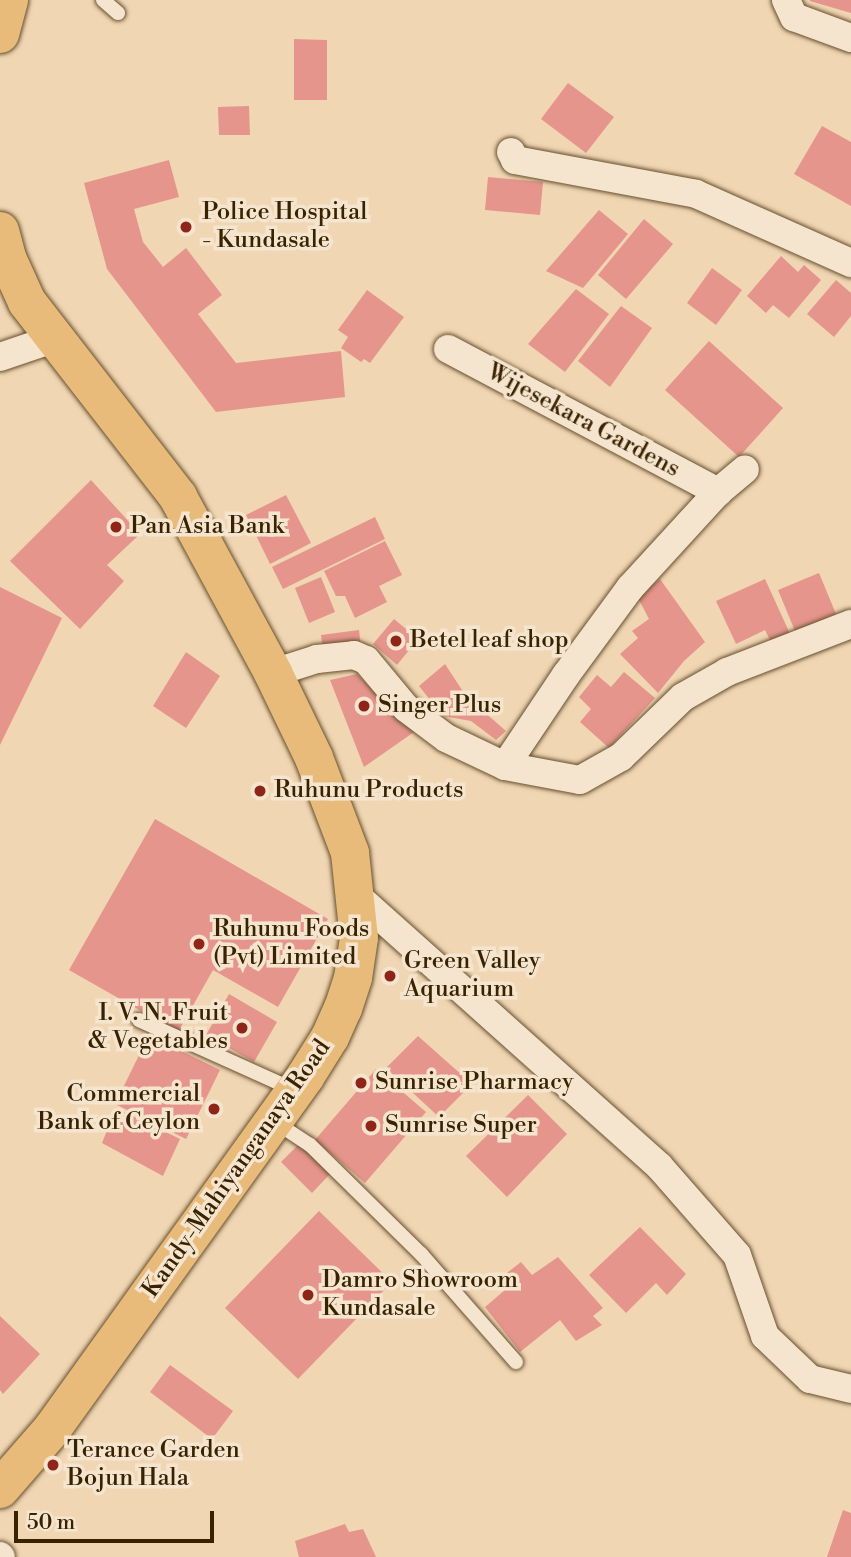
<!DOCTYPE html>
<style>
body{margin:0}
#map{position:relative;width:851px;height:1557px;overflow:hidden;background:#f0d6b3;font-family:"Libre Bodoni",serif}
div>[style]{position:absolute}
.building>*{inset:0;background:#e5958c}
.roads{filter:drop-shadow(0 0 2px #664f2d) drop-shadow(0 0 2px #664f2d)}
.lane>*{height:14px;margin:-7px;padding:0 7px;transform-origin:7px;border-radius:7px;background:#f5e4ce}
.street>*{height:28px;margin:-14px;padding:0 14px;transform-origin:14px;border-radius:14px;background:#f5e4ce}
.highway>*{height:38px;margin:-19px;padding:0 19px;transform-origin:19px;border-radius:19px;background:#e8bb7a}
.dots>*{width:19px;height:19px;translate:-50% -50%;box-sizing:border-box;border:4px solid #f5e4ce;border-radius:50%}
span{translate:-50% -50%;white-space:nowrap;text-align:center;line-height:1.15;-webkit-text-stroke:7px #f5e4ce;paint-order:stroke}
.poi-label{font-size:24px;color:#382200}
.left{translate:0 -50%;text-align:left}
.right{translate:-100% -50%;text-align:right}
.street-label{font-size:24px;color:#382200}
.scale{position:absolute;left:14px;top:1511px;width:200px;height:32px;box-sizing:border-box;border:4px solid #382200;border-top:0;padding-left:9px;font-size:21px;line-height:24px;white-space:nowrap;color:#382200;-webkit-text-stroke:5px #f5e4ce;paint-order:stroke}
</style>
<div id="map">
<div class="building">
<i style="clip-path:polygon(810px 0,851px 0,851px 13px,810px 1px)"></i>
<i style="clip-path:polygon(294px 39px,327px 40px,327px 100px,294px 100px)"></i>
<i style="clip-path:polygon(568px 83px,614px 117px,586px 153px,541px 119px)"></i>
<i style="clip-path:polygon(249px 106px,250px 135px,219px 135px,218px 107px)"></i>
<i style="clip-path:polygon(822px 126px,851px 142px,851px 206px,794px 174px)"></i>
<i style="clip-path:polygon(169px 160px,179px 197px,134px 209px,143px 242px,163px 267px,186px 248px,222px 295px,198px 314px,236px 363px,341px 351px,345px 397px,216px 412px,107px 269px,84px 183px)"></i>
<i style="clip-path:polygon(488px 177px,543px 182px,540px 215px,485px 210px)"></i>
<i style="clip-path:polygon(599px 210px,628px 234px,583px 288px,546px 271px)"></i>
<i style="clip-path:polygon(644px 219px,673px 244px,626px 299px,598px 275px)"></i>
<i style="clip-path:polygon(781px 256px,798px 272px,804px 265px,821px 280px,789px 318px,773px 305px,766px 313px,747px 296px)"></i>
<i style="clip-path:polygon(712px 268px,742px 290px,716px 325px,687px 303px)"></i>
<i style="clip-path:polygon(836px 280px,851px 293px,851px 316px,834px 337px,807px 314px)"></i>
<i style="clip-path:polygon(576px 289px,609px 314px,565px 372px,528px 344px)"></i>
<i style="clip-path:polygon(367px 290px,404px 317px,370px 363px,364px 359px,361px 362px,341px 348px,348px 337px,338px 330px)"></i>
<i style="clip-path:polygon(621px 306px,652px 328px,610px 387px,578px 361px)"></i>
<i style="clip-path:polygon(709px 341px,783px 408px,739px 457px,665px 390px)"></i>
<i style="clip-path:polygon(91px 480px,140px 534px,107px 565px,124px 581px,80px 629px,10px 561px)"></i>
<i style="clip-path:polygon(286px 495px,311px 543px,270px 564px,246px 515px)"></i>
<i style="clip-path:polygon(375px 517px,385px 539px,283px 589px,272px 567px)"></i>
<i style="clip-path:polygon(385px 541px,402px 575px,379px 586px,387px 602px,355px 618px,345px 596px,336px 596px,324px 571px)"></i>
<i style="clip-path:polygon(819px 573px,836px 614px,795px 631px,778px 590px)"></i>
<i style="clip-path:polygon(321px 577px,335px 612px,309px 623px,295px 588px)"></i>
<i style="clip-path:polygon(660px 579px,705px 642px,684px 661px,658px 693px,620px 654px,638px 638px,632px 631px,649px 619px,637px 596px)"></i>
<i style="clip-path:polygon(765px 579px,791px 636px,772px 644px,765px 630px,736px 644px,716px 601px)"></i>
<i style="clip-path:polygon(0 587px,62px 618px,0 745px)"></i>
<i style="clip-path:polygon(394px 619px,418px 639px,397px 665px,373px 644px)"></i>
<i style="clip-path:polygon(359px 630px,361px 647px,323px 651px,321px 635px)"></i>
<i style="clip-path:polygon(186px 652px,220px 676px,186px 728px,153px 706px)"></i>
<i style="clip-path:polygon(445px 664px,466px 696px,506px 731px,496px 740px,471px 721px,443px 716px,419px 686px)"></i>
<i style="clip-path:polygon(624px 672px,655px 698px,609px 748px,580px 722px,591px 709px,579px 697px,597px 675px,611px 687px)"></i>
<i style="clip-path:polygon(357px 674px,414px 732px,364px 767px,330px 680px)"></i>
<i style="clip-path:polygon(155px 819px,328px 919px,278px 1007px,213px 970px,178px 1032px,69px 970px)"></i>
<i style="clip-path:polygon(229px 994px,277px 1022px,254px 1062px,206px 1035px)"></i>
<i style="clip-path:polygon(149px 1035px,220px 1070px,186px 1139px,115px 1104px)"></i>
<i style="clip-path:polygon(418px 1036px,472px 1084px,439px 1117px,386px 1068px)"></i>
<i style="clip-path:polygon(376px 1069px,426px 1112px,365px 1183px,315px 1140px)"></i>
<i style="clip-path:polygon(528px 1095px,567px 1134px,507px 1197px,466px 1156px)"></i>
<i style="clip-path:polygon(116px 1108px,180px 1139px,163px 1176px,102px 1143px)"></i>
<i style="clip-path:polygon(299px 1144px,330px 1174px,312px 1193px,281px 1162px)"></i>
<i style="clip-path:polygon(319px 1211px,392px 1282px,298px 1379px,225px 1308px)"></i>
<i style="clip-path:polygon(640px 1227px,686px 1274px,667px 1295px,656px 1283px,626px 1313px,589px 1275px)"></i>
<i style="clip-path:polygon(558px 1257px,603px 1308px,593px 1316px,602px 1325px,576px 1341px,560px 1320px,520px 1352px,485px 1307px,511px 1285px,503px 1276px,521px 1262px,532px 1275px)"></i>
<i style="clip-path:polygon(0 1316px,40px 1354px,3px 1394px,0 1390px)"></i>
<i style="clip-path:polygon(170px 1365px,233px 1411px,212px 1439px,150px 1392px)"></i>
<i style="clip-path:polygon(843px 1510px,851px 1513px,851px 1557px,827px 1557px)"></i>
<i style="clip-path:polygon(345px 1524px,349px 1532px,363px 1529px,376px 1557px,299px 1557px,295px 1541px)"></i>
</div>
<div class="roads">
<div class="lane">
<i style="left:103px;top:0;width:20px;rotate:41deg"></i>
<i style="left:139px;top:1020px;width:170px;rotate:24.3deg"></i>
<i style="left:275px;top:1122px;width:42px;rotate:33.3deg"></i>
<i style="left:310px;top:1145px;width:156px;rotate:44.5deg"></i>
<i style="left:421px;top:1254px;width:144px;rotate:48.7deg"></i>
</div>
<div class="street">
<i style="left:786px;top:0;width:19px;rotate:65deg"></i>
<i style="left:794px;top:17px;width:61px;rotate:20.2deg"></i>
<i style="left:511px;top:152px;width:9px;rotate:63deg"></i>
<i style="left:515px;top:160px;width:184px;rotate:10.6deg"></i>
<i style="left:696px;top:194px;width:170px;rotate:24deg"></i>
<i style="left:448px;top:349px;width:306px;rotate:27.9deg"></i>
<i style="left:0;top:357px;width:56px;rotate:-18.8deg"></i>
<i style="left:273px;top:673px;width:46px;rotate:-17.7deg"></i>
<i style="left:317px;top:659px;width:37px;rotate:-6deg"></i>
<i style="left:354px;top:655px;width:13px;rotate:23deg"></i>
<i style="left:366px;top:660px;width:62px;rotate:50.2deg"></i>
<i style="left:406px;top:708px;width:50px;rotate:36.9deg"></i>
<i style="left:446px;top:738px;width:65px;rotate:25.4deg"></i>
<i style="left:505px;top:766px;width:76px;rotate:10.6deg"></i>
<i style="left:580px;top:780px;width:47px;rotate:-29.3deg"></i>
<i style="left:621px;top:757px;width:86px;rotate:-44.1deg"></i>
<i style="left:683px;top:697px;width:51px;rotate:-29.6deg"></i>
<i style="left:727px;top:672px;width:133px;rotate:-21.2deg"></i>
<i style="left:505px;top:766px;width:110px;rotate:-56.2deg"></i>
<i style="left:566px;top:675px;width:108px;rotate:-53.7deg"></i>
<i style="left:630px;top:588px;width:130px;rotate:-47.5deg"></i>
<i style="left:718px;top:492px;width:35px;rotate:-40deg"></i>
<i style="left:357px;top:896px;width:405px;rotate:41.8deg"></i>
<i style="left:659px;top:1166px;width:118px;rotate:48.8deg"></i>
<i style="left:737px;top:1255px;width:86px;rotate:70.9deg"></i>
<i style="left:765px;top:1336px;width:62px;rotate:43.7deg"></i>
<i style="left:810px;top:1379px;width:42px;rotate:13.7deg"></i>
<i style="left:0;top:1556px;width:1px;rotate:45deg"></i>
</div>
<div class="highway">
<i style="left:0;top:34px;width:35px;rotate:-75deg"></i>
<i style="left:0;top:231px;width:30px;rotate:75deg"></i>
<i style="left:8px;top:260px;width:46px;rotate:65.7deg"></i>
<i style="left:27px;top:302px;width:247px;rotate:52.2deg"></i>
<i style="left:178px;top:497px;width:200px;rotate:61.6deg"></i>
<i style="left:273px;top:673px;width:94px;rotate:64.2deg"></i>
<i style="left:314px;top:758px;width:102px;rotate:69.2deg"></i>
<i style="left:350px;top:853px;width:85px;rotate:84deg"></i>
<i style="left:359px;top:938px;width:40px;rotate:98.5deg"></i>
<i style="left:353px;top:978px;width:32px;rotate:108deg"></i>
<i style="left:343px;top:1008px;width:32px;rotate:114deg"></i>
<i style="left:330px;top:1037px;width:47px;rotate:122deg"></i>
<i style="left:305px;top:1077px;width:432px;rotate:125.7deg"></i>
<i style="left:53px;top:1428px;width:81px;rotate:131deg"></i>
</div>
</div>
<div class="dots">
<i style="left:186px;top:227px;background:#8f2418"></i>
<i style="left:116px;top:527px;background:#8f2418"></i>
<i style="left:396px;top:641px;background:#8f2418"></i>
<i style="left:364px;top:706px;background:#8f2418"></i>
<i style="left:260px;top:791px;background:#8f2418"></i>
<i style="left:199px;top:944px;background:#8f2418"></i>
<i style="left:390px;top:976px;background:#8f2418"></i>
<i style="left:242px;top:1028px;background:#8f2418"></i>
<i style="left:361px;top:1083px;background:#8f2418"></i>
<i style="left:214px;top:1109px;background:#8f2418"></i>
<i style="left:371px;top:1126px;background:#8f2418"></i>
<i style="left:308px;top:1295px;background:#8f2418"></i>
<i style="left:53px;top:1465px;background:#8f2418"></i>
</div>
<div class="poi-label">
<span class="left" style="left:202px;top:227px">Police Hospital<br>- Kundasale</span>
<span class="left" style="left:130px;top:527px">Pan Asia Bank</span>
<span class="left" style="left:410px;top:641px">Betel leaf shop</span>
<span class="left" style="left:378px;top:706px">Singer Plus</span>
<span class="left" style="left:274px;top:791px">Ruhunu Products</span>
<span class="left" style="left:213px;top:944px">Ruhunu Foods<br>(Pvt) Limited</span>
<span class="left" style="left:404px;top:976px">Green Valley<br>Aquarium</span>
<span class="right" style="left:228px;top:1028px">I. V. N. Fruit<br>&amp; Vegetables</span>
<span class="left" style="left:375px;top:1083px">Sunrise Pharmacy</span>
<span class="right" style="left:200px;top:1109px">Commercial<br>Bank of Ceylon</span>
<span class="left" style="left:385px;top:1126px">Sunrise Super</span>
<span class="left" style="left:322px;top:1295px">Damro Showroom<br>Kundasale</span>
<span class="left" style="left:67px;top:1465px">Terance Garden<br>Bojun Hala</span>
</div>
<div class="street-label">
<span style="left:583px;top:421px;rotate:28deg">Wijesekara Gardens</span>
<span style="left:237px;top:1169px;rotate:-55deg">Kandy-Mahiyanganaya Road</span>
</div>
<div class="scale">50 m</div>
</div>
